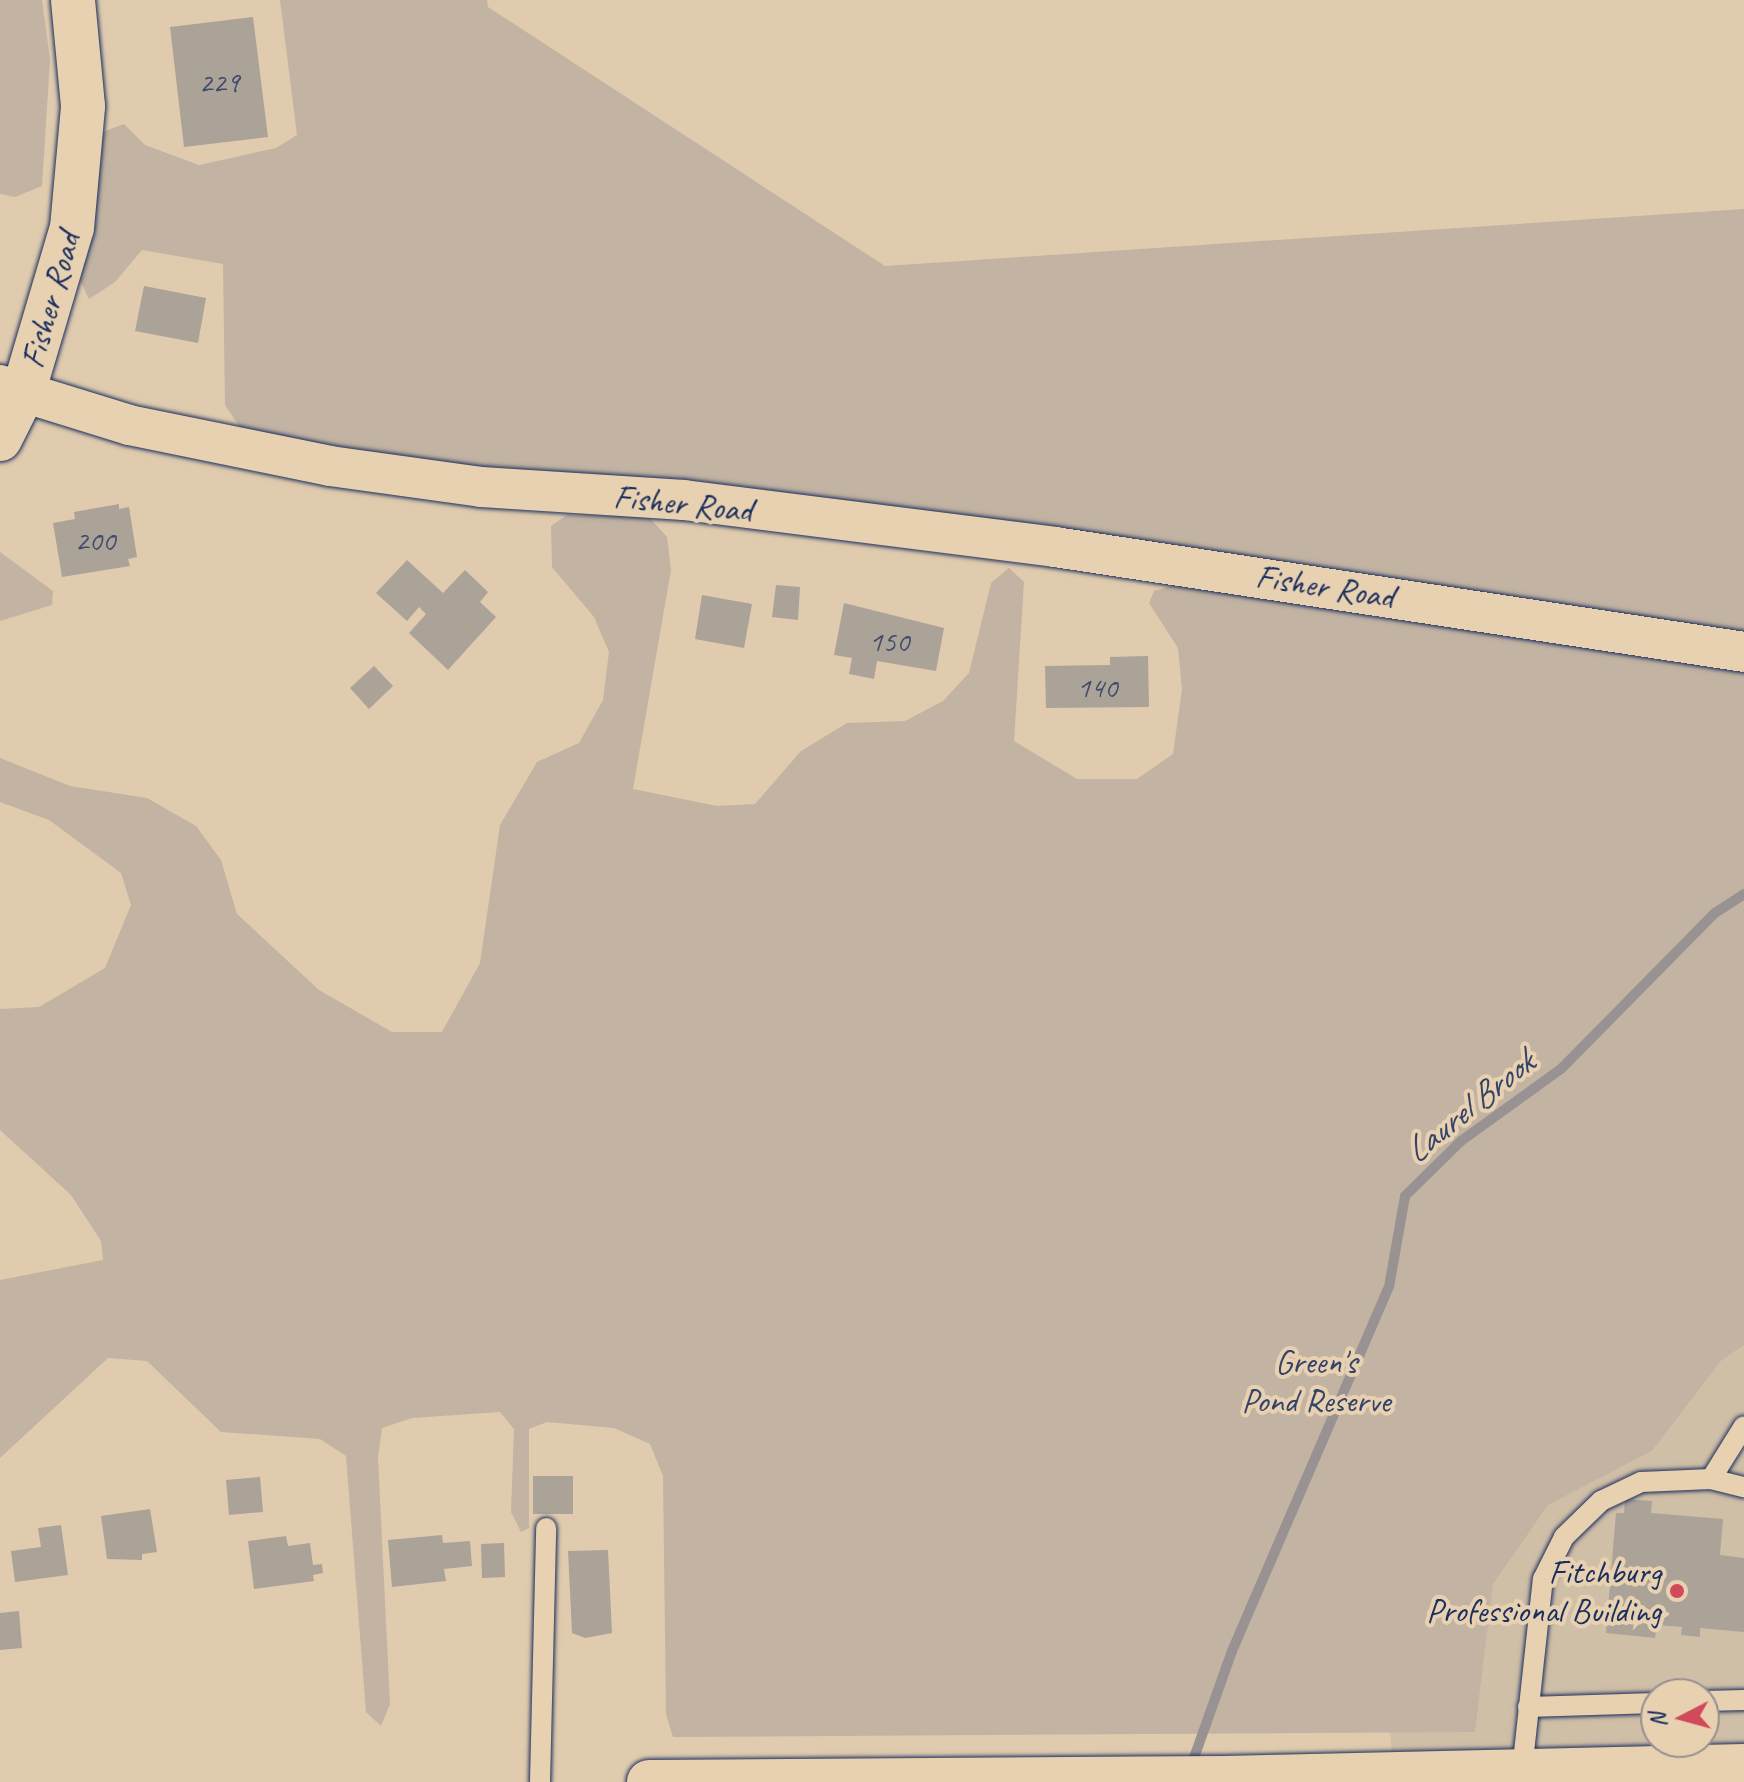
<!DOCTYPE html>
<style>
body{margin:0}
#map{position:relative;width:1744px;height:1782px;overflow:hidden;background:#e0cbae;font-family:Caveat,sans-serif}
div>[style]{position:absolute}
.built>*{inset:0;background:#d0bfa7}
.green>*{inset:0;background:#c2b3a2}
.stream>*{height:10px;margin:-5px;padding:0 5px;transform-origin:5px;border-radius:5px;background:#999292}
.building>*{inset:0;background:#aba298}
.roads{filter:drop-shadow(0 0 2px #1b2f5e) drop-shadow(0 0 2px #1b2f5e)}
.service>*{height:20px;margin:-10px;padding:0 10px;transform-origin:10px;border-radius:10px;background:#e8d1b1}
.minor>*{height:40px;margin:-20px;padding:0 20px;transform-origin:20px;border-radius:20px;background:#e8d1b1}
.tertiary>*{height:44px;margin:-22px;padding:0 22px;transform-origin:22px;border-radius:22px;background:#e8d1b1}
.primary>*{height:44px;margin:-22px;padding:0 22px;transform-origin:22px;border-radius:22px;background:#e8d1b1}
.dots>*{width:22px;height:22px;translate:-50% -50%;box-sizing:border-box;border:4px solid #e8d1b1;border-radius:50%}
span{translate:-50% -50%;white-space:nowrap;text-align:center;line-height:1.15;-webkit-text-stroke:8px #e8d1b1;paint-order:stroke}
.number-label{font-size:30px;color:#3f4c6c}
.number-label span{-webkit-text-stroke-width:0}
.street-label{font-size:34px;color:#1b2f5e}
.park-label{font-size:34px;color:#344368}
.poi-label{font-size:34px;color:#1b2f5e}
.right{translate:-100% -50%;text-align:right}
.water-label{font-size:36px;color:#344368;font-style:italic}
.north{position:absolute;left:1640px;top:1678px;width:80px;height:80px;box-sizing:border-box;background:#e8d1b1;border:2px solid #969090;border-radius:50%;rotate:264deg;font-size:22px;font-weight:700;line-height:32px;text-align:center;color:#1b2f5e}
.north::after{content:'';display:block;margin:auto;width:28px;height:36px;background:#d1495b;clip-path:polygon(50% 0,100% 100%,50% 72%,0 100%)}
</style>
<div id="map">
<div class="built">
<i style="clip-path:polygon(evenodd,1744px 1345px,1744px 1782px,1395px 1782px,1390px 1732px,1475px 1732px,1496px 1555px,1513px 1523px,1652px 1451px,1721px 1361px,1744px 1345px,1656px 1694px,1704px 1694px,1704px 1742px,1656px 1742px,1656px 1694px)"></i>
</div>
<div class="green">
<i style="clip-path:polygon(0 0,42px 0,50px 60px,42px 186px,15px 197px,0 194px)"></i>
<i style="clip-path:polygon(280px 0,487px 0,488px 7px,885px 266px,1744px 209px,1744px 634px,530px 474px,282px 447px,239px 426px,225px 405px,223px 264px,142px 250px,115px 282px,89px 299px,75px 270px,97px 143px,105px 131px,124px 124px,145px 145px,199px 165px,276px 148px,297px 135px)"></i>
<i style="clip-path:polygon(567px 515px,649px 517px,667px 537px,671px 570px,633px 789px,717px 806px,755px 804px,801px 751px,847px 723px,905px 721px,943px 701px,969px 673px,991px 583px,1009px 568px,1024px 582px,1014px 741px,1077px 779px,1137px 779px,1173px 754px,1182px 689px,1178px 648px,1149px 603px,1154px 591px,1175px 585px,1744px 671px,1744px 1345px,1721px 1361px,1652px 1451px,1548px 1505px,1493px 1584px,1475px 1732px,673px 1737px,666px 1714px,663px 1476px,650px 1444px,614px 1428px,547px 1422px,529px 1429px,529px 1528px,521px 1532px,511px 1512px,514px 1429px,500px 1412px,412px 1418px,382px 1428px,378px 1458px,390px 1704px,381px 1726px,366px 1712px,346px 1456px,320px 1439px,221px 1432px,147px 1361px,108px 1358px,0 1458px,0 1280px,103px 1260px,101px 1241px,71px 1195px,0 1130px,0 1009px,39px 1007px,105px 968px,131px 905px,121px 873px,49px 820px,0 802px,0 758px,70px 786px,147px 798px,196px 826px,221px 860px,237px 914px,319px 990px,392px 1032px,442px 1032px,480px 963px,500px 825px,537px 762px,579px 743px,603px 700px,609px 652px,594px 617px,552px 567px,551px 526px)"></i>
<i style="clip-path:polygon(0 552px,53px 591px,52px 605px,0 621px)"></i>
</div>
<div class="stream">
<i style="left:1190px;top:1769px;width:125px;rotate:-70.4deg"></i>
<i style="left:1232px;top:1651px;width:396px;rotate:-66.7deg"></i>
<i style="left:1389px;top:1287px;width:92px;rotate:-80deg"></i>
<i style="left:1405px;top:1196px;width:78px;rotate:-44.5deg"></i>
<i style="left:1461px;top:1141px;width:123px;rotate:-35.8deg"></i>
<i style="left:1561px;top:1069px;width:219px;rotate:-45.4deg"></i>
<i style="left:1715px;top:913px;width:35px;rotate:-33deg"></i>
</div>
<div class="building">
<i style="clip-path:polygon(253px 17px,268px 137px,184px 147px,170px 27px)"></i>
<i style="clip-path:polygon(144px 286px,206px 298px,198px 343px,135px 331px)"></i>
<i style="clip-path:polygon(119px 504px,119px 509px,129px 507px,137px 557px,128px 559px,130px 566px,62px 577px,53px 523px,75px 519px,74px 512px)"></i>
<i style="clip-path:polygon(407px 560px,443px 593px,465px 570px,488px 592px,480px 602px,496px 617px,448px 670px,409px 633px,426px 614px,419px 607px,407px 621px,376px 593px)"></i>
<i style="clip-path:polygon(776px 585px,800px 587px,798px 620px,772px 617px)"></i>
<i style="clip-path:polygon(702px 595px,752px 604px,744px 648px,695px 639px)"></i>
<i style="clip-path:polygon(844px 603px,944px 628px,936px 671px,877px 661px,874px 679px,849px 674px,852px 658px,834px 655px)"></i>
<i style="clip-path:polygon(1148px 656px,1149px 707px,1046px 708px,1045px 666px,1110px 665px,1110px 657px)"></i>
<i style="clip-path:polygon(374px 666px,393px 686px,369px 709px,350px 688px)"></i>
<i style="clip-path:polygon(533px 1476px,573px 1476px,573px 1514px,533px 1514px)"></i>
<i style="clip-path:polygon(260px 1477px,263px 1512px,229px 1515px,226px 1480px)"></i>
<i style="clip-path:polygon(1625px 1499px,1652px 1501px,1651px 1513px,1723px 1519px,1720px 1555px,1744px 1558px,1744px 1632px,1700px 1628px,1700px 1637px,1681px 1635px,1682px 1627px,1657px 1625px,1655px 1638px,1606px 1633px,1616px 1513px,1624px 1513px)"></i>
<i style="clip-path:polygon(150px 1509px,157px 1552px,142px 1554px,142px 1560px,107px 1559px,101px 1516px)"></i>
<i style="clip-path:polygon(61px 1525px,68px 1575px,15px 1582px,11px 1551px,41px 1547px,38px 1528px)"></i>
<i style="clip-path:polygon(442px 1535px,443px 1543px,470px 1541px,472px 1566px,444px 1569px,446px 1581px,392px 1587px,388px 1540px)"></i>
<i style="clip-path:polygon(286px 1536px,288px 1546px,310px 1543px,313px 1565px,322px 1564px,323px 1573px,313px 1575px,314px 1581px,254px 1589px,248px 1541px)"></i>
<i style="clip-path:polygon(504px 1543px,505px 1577px,482px 1578px,481px 1544px)"></i>
<i style="clip-path:polygon(608px 1550px,612px 1633px,585px 1638px,572px 1633px,568px 1551px)"></i>
<i style="clip-path:polygon(19px 1611px,22px 1648px,0 1650px,0 1613px)"></i>
</div>
<div class="roads">
<div class="service">
<i style="left:1711px;top:1479px;width:62px;rotate:-58.1deg"></i>
<i style="left:1704px;top:1701px;width:40px;rotate:-1.4deg"></i>
<i style="left:1528px;top:1707px;width:128px;rotate:-1.8deg"></i>
<i style="left:1522px;top:1771px;width:193px;rotate:-83.8deg"></i>
<i style="left:1543px;top:1579px;width:47px;rotate:-63.4deg"></i>
<i style="left:1564px;top:1537px;width:52px;rotate:-44.2deg"></i>
<i style="left:1601px;top:1501px;width:44px;rotate:-25.4deg"></i>
<i style="left:1641px;top:1482px;width:70px;rotate:-2.5deg"></i>
<i style="left:1711px;top:1479px;width:34px;rotate:14deg"></i>
<i style="left:540px;top:1782px;width:254px;rotate:-88.6deg"></i>
</div>
<div class="minor">
<i style="left:0;top:385px;width:135px;rotate:17.2deg"></i>
<i style="left:129px;top:425px;width:205px;rotate:11.5deg"></i>
<i style="left:330px;top:466px;width:153px;rotate:7.9deg"></i>
<i style="left:482px;top:487px;width:202px;rotate:3.7deg"></i>
<i style="left:684px;top:500px;width:374px;rotate:7.2deg"></i>
<i style="left:1055px;top:547px;width:697px;rotate:8.66deg"></i>
</div>
<div class="tertiary">
<i style="left:0;top:439px;width:51px;rotate:-63.4deg"></i>
<i style="left:23px;top:393px;width:172px;rotate:-73.5deg"></i>
<i style="left:72px;top:228px;width:122px;rotate:-84.8deg"></i>
<i style="left:83px;top:106px;width:106px;rotate:-95.4deg"></i>
</div>
<div class="primary">
<i style="left:649px;top:1782px;width:575px;rotate:-0.4deg"></i>
<i style="left:1224px;top:1778px;width:520px;rotate:-1.32deg"></i>
</div>
</div>
<div class="dots">
<i style="left:1677px;top:1591px;background:#d1495b"></i>
</div>
<div class="number-label">
<span style="left:219px;top:82px">229</span>
<span style="left:95px;top:540px">200</span>
<span style="left:889px;top:641px">150</span>
<span style="left:1097px;top:687px">140</span>
</div>
<div class="street-label">
<span style="left:50px;top:300px;rotate:-74deg">Fisher Road</span>
<span style="left:683px;top:503px;rotate:6deg">Fisher Road</span>
<span style="left:1325px;top:586px;rotate:9deg">Fisher Road</span>
</div>
<div class="park-label">
<span style="left:1316px;top:1381px">Green's<br>Pond Reserve</span>
</div>
<div class="poi-label">
<span class="right" style="left:1661px;top:1591px">Fitchburg<br>Professional Building</span>
</div>
<div class="water-label">
<span style="left:1469px;top:1107px;rotate:-39deg">Laurel Brook</span>
</div>
<div class="north">N</div>
</div>
